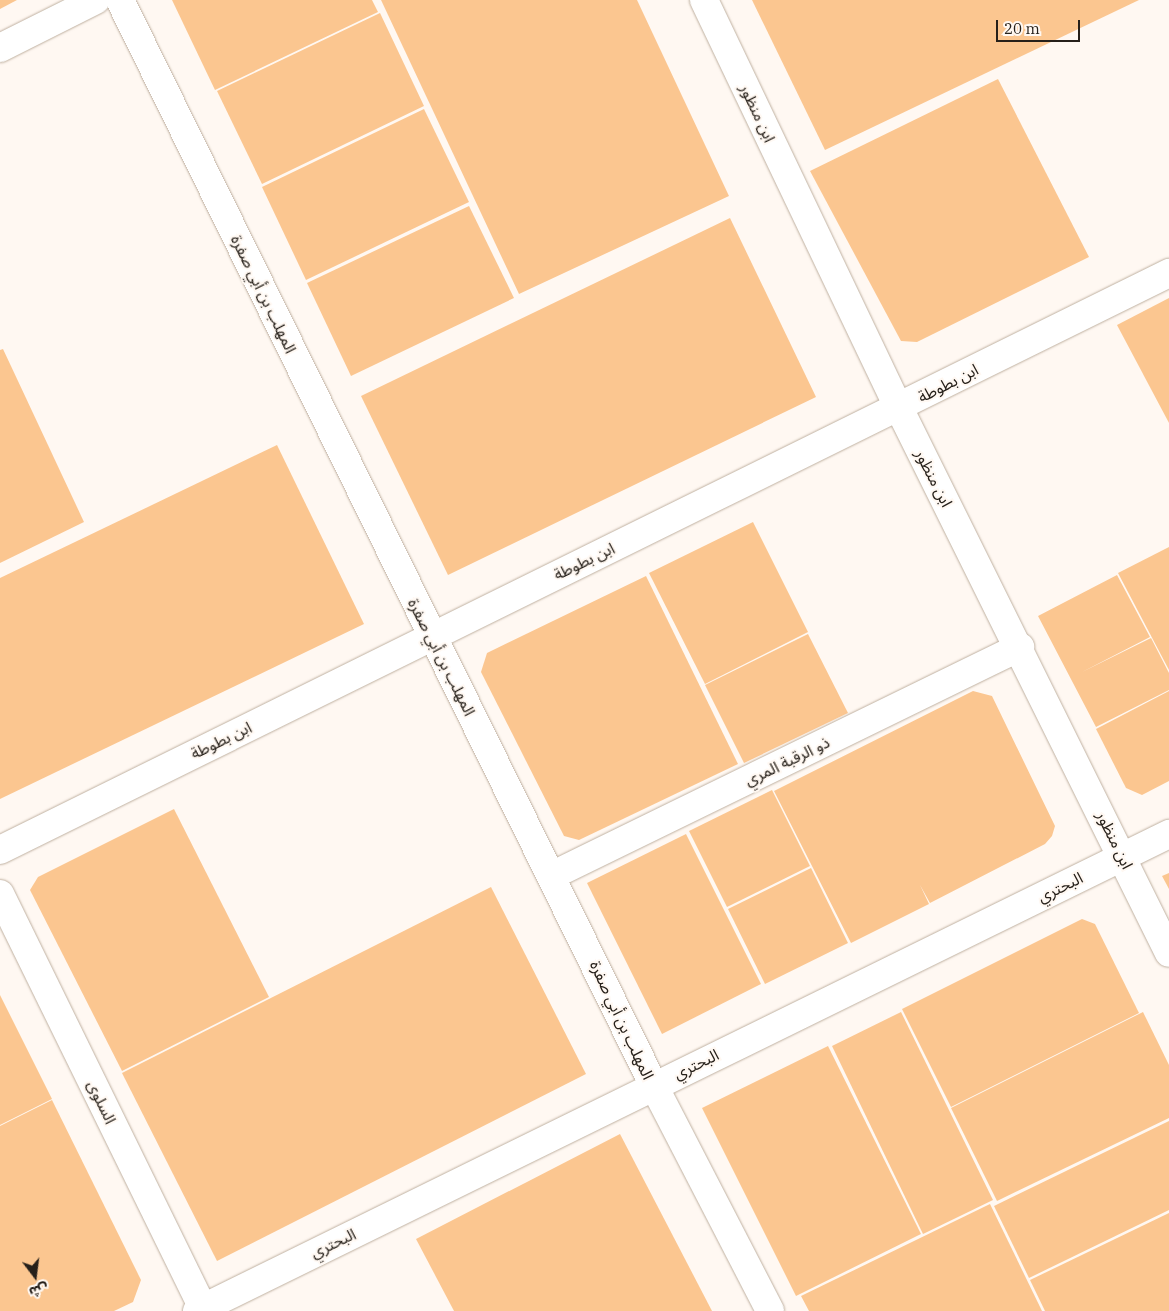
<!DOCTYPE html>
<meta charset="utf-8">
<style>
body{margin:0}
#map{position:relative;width:1169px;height:1311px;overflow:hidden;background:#fff8f2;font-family:"IBM Plex Serif","Noto Sans Arabic",serif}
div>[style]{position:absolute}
.building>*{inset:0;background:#fbc690}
.roads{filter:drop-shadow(0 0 1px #bfb0a0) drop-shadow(0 0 1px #bfb0a0)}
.minor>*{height:28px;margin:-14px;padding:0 14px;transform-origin:14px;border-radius:14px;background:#fff}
span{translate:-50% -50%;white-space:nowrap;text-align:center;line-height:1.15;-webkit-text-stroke:4px #fff8f2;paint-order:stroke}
.street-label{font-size:16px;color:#26201a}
.north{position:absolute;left:10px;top:1251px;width:50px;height:50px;-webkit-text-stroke:4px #fff8f2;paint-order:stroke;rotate:165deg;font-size:14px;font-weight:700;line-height:20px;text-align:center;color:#26201a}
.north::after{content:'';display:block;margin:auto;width:18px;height:22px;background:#26201a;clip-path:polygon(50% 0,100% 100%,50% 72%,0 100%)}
.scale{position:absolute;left:996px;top:20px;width:84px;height:22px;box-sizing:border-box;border:2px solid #26201a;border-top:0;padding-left:6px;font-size:15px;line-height:18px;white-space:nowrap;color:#26201a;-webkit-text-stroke:4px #fff8f2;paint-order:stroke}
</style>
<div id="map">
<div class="building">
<i style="clip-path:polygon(0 0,17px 0,0 9px)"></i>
<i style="clip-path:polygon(172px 0,372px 0,378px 12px,215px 90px)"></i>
<i style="clip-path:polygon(381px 0,637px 0,729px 196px,519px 294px)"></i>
<i style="clip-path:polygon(752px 0,1139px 0,825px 150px)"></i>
<i style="clip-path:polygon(380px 13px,424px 106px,262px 184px,217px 91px)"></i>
<i style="clip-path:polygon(998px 79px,1089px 257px,917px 342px,901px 341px,810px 171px)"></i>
<i style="clip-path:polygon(424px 109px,469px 202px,306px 280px,262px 187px)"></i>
<i style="clip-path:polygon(469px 206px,514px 298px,351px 376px,307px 283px)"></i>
<i style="clip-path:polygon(730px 218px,816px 397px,448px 575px,361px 396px)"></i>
<i style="clip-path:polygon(1169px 298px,1169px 423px,1117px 325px)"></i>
<i style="clip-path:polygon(3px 349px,84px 522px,0 563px,0 350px)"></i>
<i style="clip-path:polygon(277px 445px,364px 624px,0 799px,0 578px)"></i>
<i style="clip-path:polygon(753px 522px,808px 632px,705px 684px,649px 573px)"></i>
<i style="clip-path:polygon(1169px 547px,1169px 670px,1118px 573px)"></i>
<i style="clip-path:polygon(1117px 575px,1150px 637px,1082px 672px,1151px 638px,1169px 673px,1169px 690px,1096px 727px,1038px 616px)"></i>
<i style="clip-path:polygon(646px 576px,738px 764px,579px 840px,564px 836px,481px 672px,487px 653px)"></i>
<i style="clip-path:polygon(808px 634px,848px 713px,744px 763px,705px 685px)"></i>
<i style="clip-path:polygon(973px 691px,992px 696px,1055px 826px,1052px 836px,1045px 844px,930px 903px,920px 885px,929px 904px,851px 943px,774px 791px)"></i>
<i style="clip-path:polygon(1169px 691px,1169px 781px,1142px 795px,1126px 788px,1096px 729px)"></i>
<i style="clip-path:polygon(772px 790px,810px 866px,727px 907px,689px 831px)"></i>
<i style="clip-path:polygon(174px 809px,269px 997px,122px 1071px,30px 890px,38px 877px)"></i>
<i style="clip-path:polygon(686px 834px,761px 984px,662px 1034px,587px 883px)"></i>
<i style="clip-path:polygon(811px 868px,848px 943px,765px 984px,728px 909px)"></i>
<i style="clip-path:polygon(1169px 873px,1169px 889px,1162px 876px)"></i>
<i style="clip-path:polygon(491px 887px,586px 1074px,217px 1261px,122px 1073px)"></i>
<i style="clip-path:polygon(1082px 919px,1095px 924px,1139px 1013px,951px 1107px,902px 1009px)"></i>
<i style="clip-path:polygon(0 995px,52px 1099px,0 1125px)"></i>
<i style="clip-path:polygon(901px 1012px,993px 1200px,923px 1234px,832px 1046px)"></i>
<i style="clip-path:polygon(1143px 1012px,1169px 1065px,1169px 1118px,997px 1201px,951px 1108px)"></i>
<i style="clip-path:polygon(828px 1046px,921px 1234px,796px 1296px,702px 1108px)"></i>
<i style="clip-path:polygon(52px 1100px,141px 1280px,133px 1302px,114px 1311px,0 1311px,0 1126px)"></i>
<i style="clip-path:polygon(1169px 1121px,1169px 1210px,1029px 1278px,994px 1206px)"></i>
<i style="clip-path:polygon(620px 1134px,712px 1311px,454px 1311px,416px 1239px)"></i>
<i style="clip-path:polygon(990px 1204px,1042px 1311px,809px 1311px,801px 1296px)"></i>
<i style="clip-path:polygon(1169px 1213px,1169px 1311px,1045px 1311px,1030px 1280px)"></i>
</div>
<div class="roads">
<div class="minor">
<i style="left:120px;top:0;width:1208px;rotate:63.82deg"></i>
<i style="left:653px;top:1084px;width:255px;rotate:62.7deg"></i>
<i style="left:704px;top:0;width:452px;rotate:64.5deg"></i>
<i style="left:899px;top:408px;width:608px;rotate:63.65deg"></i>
<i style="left:0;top:48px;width:107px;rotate:-26.6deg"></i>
<i style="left:0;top:850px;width:1304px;rotate:-26.27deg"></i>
<i style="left:553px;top:875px;width:520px;rotate:-26.02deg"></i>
<i style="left:0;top:894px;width:464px;rotate:63.9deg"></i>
<i style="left:197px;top:1311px;width:1083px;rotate:-26.14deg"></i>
</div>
</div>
<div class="street-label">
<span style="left:758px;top:113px;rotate:65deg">ابن منظور</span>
<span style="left:264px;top:294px;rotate:64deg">المهلب بن أبي صفرة</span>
<span style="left:948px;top:383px;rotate:-27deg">ابن بطوطة</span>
<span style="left:934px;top:478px;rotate:63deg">ابن منظور</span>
<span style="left:584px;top:561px;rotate:-26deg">ابن بطوطة</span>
<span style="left:442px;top:657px;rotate:63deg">المهلب بن أبي صفرة</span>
<span style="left:221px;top:740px;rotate:-26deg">ابن بطوطة</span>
<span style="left:787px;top:761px;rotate:-26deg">ذو الرقبة المري</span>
<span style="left:1115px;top:840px;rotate:64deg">ابن منظور</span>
<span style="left:1060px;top:887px;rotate:-26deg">البحتري</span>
<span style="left:622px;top:1020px;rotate:65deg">المهلب بن أبي صفرة</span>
<span style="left:696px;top:1064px;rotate:-26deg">البحتري</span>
<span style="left:102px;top:1102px;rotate:64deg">السلوى</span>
<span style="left:333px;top:1243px;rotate:-26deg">البحتري</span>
</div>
<div class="north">ش</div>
<div class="scale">20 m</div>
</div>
